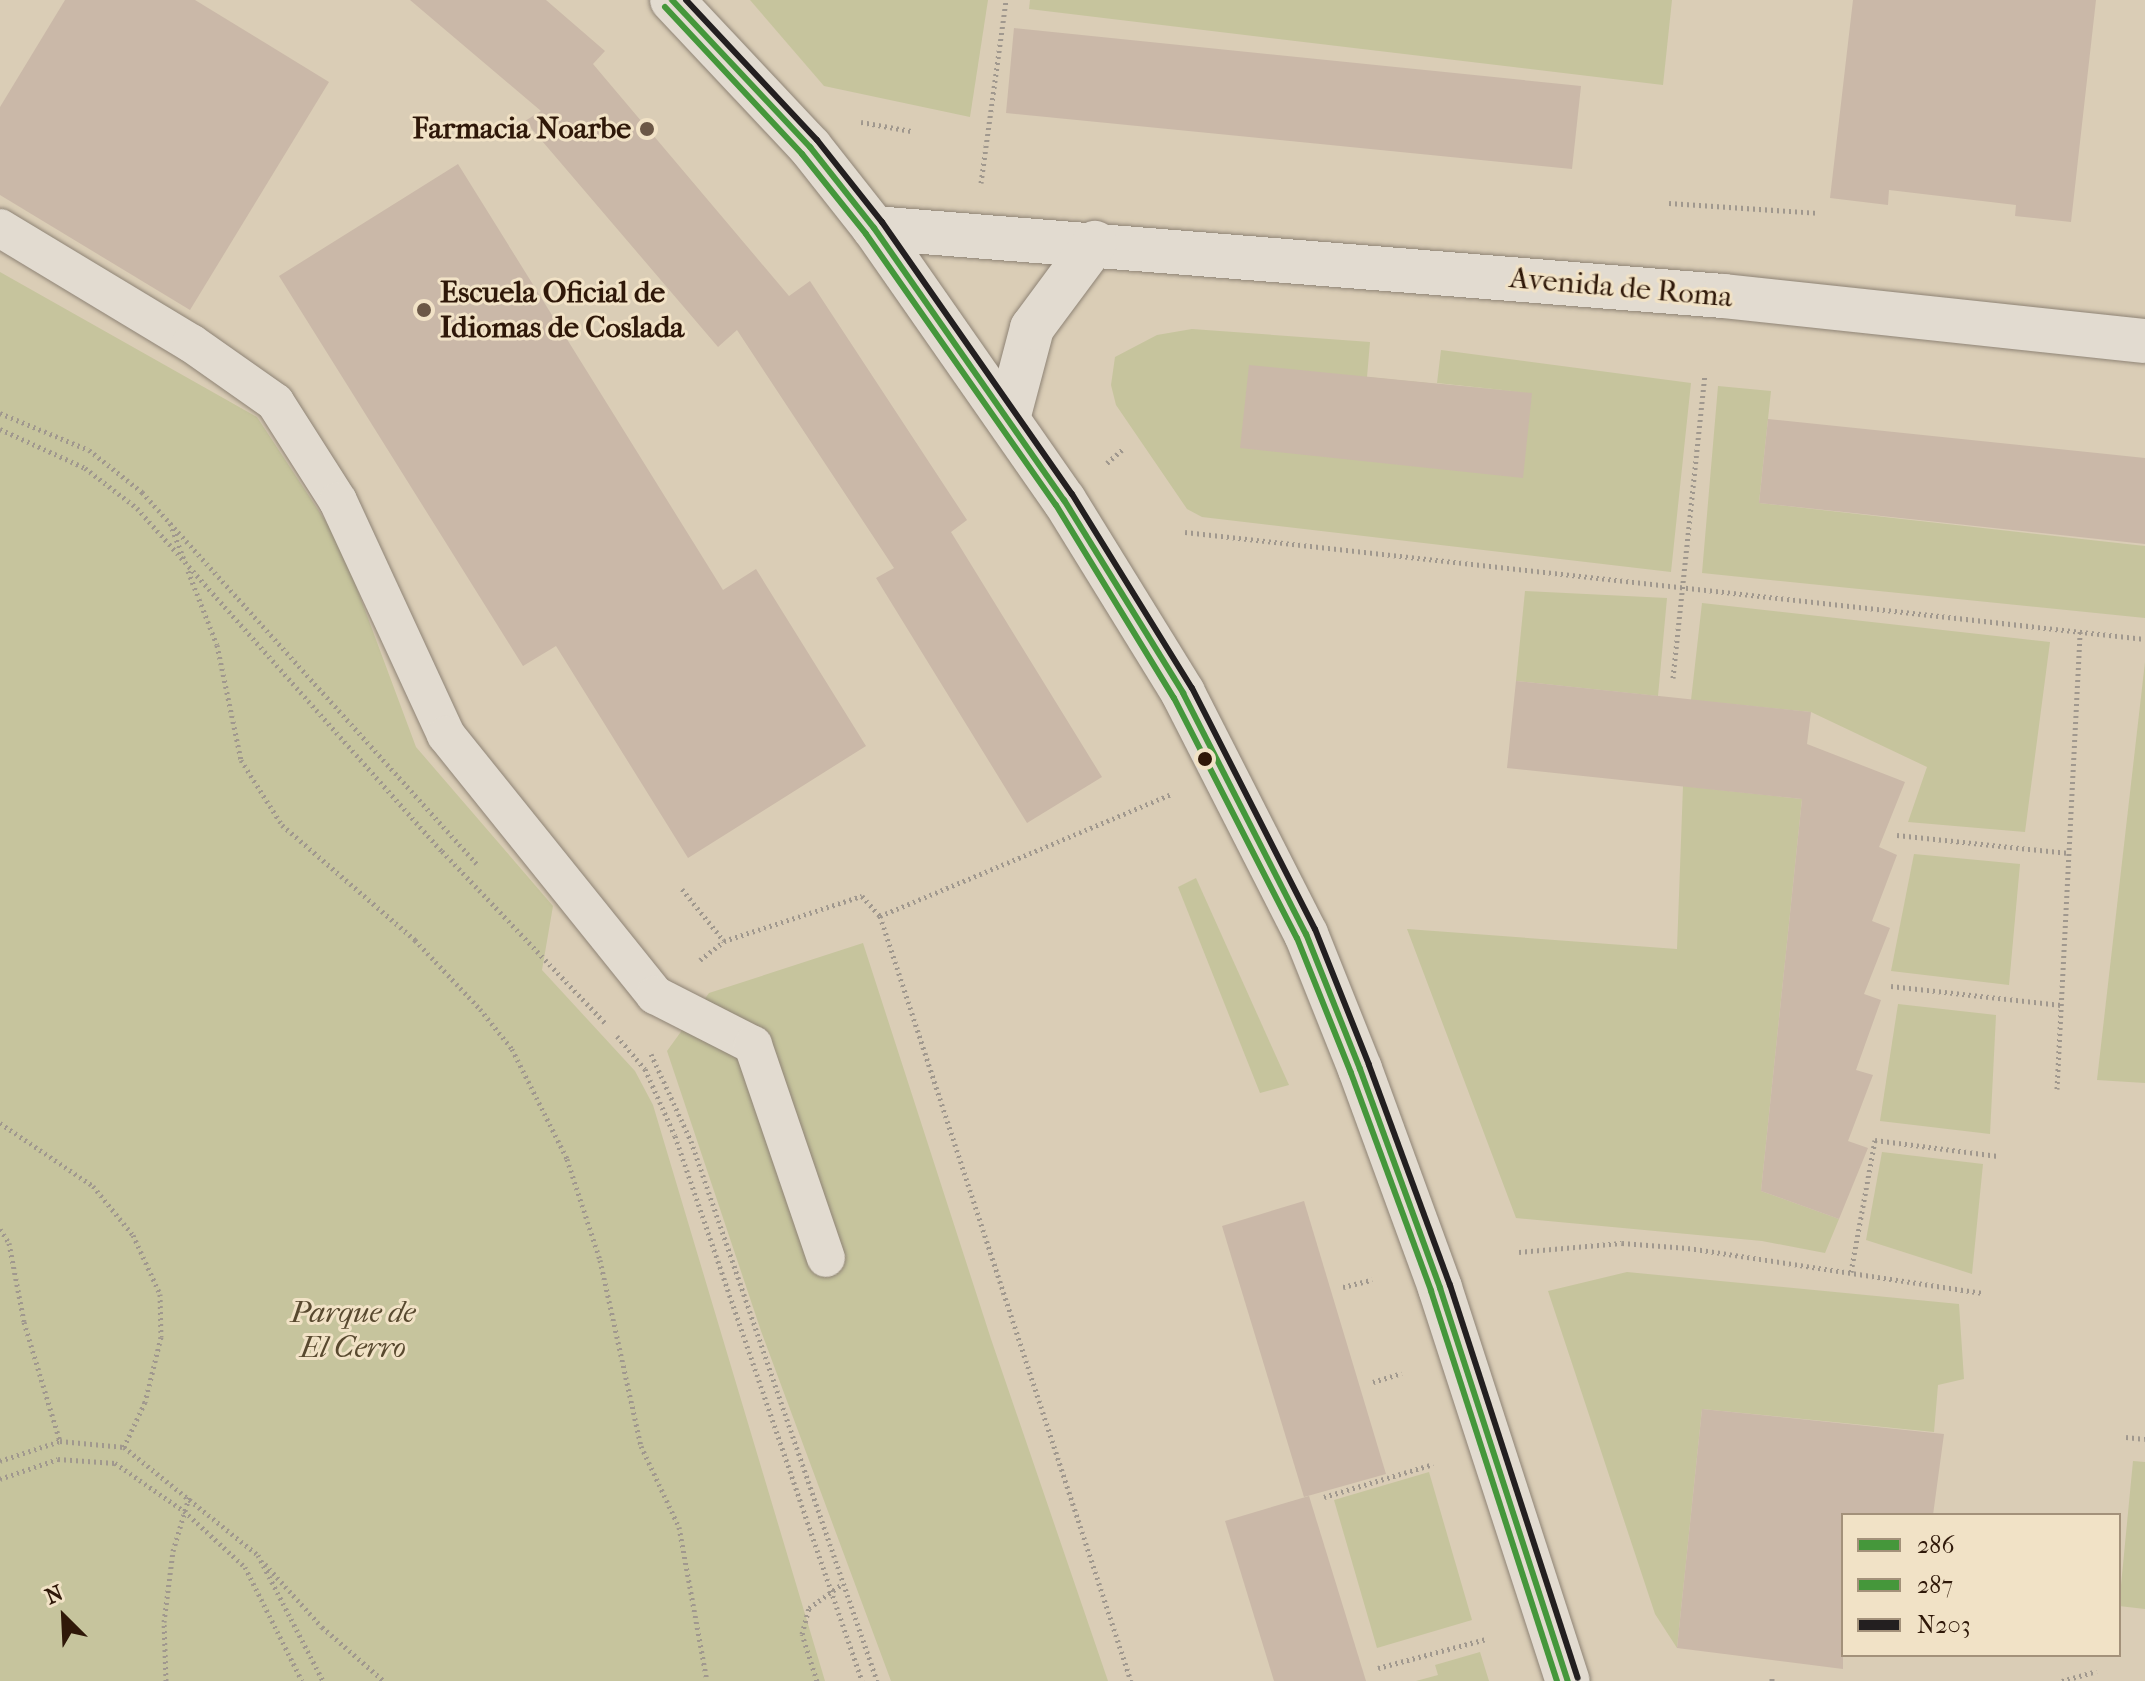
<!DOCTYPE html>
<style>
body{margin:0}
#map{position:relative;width:2145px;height:1681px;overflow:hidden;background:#dacdb6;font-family:"IM FELL French Canon",serif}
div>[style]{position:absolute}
.green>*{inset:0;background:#c6c49d}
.building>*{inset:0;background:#cab8a8}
.path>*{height:5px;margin-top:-2.5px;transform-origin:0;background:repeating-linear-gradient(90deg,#a0988e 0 2px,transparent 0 6px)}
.roads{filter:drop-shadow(0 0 2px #8e8375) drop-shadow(0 0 2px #8e8375)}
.service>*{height:38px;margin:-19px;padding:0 19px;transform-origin:19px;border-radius:19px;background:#e2dbd0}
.minor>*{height:44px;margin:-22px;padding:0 22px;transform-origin:22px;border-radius:22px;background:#e2dbd0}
.bus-1>*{height:6px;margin:-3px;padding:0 3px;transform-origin:3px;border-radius:3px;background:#45973b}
.bus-2>*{height:6px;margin:-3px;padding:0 3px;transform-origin:3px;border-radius:3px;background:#45973b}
.bus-3>*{height:6px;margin:-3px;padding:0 3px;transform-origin:3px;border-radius:3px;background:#231f20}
.dots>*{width:22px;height:22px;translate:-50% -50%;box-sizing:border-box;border:4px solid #f1e2c6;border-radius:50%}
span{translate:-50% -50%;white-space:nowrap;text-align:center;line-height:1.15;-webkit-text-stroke:6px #f1e2c6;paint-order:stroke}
.poi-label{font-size:30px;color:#2f1809;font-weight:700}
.right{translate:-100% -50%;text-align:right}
.left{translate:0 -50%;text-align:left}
.street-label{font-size:30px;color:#2f1809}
.park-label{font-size:30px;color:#58492f;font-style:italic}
.legend{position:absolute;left:1841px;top:1513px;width:280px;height:144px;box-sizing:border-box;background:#f1e2c6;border:2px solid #a3917a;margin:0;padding:10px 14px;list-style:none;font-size:24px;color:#2f1809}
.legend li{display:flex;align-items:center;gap:16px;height:40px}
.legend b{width:40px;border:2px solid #a3917a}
.north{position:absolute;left:24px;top:1577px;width:80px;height:80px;-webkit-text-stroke:6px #f1e2c6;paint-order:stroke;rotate:336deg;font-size:22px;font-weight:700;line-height:32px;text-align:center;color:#2f1809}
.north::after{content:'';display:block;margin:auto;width:28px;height:36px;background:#2f1809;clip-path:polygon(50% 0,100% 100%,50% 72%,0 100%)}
</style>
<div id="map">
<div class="green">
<i style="clip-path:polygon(750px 0,988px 0,970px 117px,824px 86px)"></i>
<i style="clip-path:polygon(1030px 0,1672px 0,1663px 85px,1029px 9px)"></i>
<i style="clip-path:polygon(0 272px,257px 417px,340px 543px,416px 747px,553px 906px,542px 970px,635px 1071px,653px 1105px,825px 1681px,0 1681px)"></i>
<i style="clip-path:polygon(1192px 329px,1370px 342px,1367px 377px,1531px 393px,1437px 383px,1441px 350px,1691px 383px,1671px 572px,1202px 517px,1187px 509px,1116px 405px,1111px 385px,1115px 357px,1157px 335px)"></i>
<i style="clip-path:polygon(1718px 386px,1771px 391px,1759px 503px,2145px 546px,2145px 618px,1702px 573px)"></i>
<i style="clip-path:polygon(1525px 591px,1667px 598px,1658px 696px,1516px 681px)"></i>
<i style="clip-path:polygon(1702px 603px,2050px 642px,2025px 832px,1908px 822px,1927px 767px,1811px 712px,1691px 700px)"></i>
<i style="clip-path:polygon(2145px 662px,2145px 1083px,2097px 1080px)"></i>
<i style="clip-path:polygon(1683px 786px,1802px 799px,1761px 1191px,1839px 1219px,1825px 1253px,1762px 1241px,1516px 1218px,1407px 929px,1677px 949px)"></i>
<i style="clip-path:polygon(1914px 854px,2020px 864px,2009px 985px,1891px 971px)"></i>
<i style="clip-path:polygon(1196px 878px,1289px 1085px,1260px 1093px,1178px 887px)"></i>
<i style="clip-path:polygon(863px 943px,991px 1339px,1108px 1681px,891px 1681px,761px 1331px,667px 1051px,709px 993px)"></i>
<i style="clip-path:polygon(1898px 1004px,1996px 1015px,1990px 1134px,1880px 1121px)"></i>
<i style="clip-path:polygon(1882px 1152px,1983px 1164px,1972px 1274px,1866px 1240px)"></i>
<i style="clip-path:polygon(1627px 1272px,1959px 1304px,1964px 1379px,1938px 1385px,1934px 1432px,1702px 1409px,1677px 1648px,1655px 1614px,1548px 1291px)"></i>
<i style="clip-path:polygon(2133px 1461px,2145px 1462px,2145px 1609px,2119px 1606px)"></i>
<i style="clip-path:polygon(1429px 1472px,1472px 1620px,1377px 1648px,1334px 1500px)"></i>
<i style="clip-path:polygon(1480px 1652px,1489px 1681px,1416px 1681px,1438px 1675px,1435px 1665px)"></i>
</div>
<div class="building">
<i style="clip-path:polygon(65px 0,195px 0,329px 82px,190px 310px,0 195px,0 107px)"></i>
<i style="clip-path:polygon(410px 0,546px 0,605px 51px,593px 64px,789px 296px,810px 281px,967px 520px,951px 532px,1102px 777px,1027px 823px,876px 578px,894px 568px,737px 330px,718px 347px,525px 121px,541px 111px)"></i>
<i style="clip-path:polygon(1853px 0,2096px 0,2071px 222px,2015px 216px,2016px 205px,1889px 190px,1888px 205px,1830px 198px)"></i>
<i style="clip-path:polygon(1014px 28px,1581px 86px,1572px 169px,1006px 113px)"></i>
<i style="clip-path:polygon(458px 164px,723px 590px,756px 569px,866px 746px,688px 858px,556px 646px,523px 666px,279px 276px)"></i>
<i style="clip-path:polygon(1249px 365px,1532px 393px,1523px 478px,1240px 448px)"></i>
<i style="clip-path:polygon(1768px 419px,2145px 458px,2145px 544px,1759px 503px)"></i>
<i style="clip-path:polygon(1516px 681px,1811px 712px,1807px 744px,1905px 782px,1879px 847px,1897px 855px,1872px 921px,1890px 928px,1864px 994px,1881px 1000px,1856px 1070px,1873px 1075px,1848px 1141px,1868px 1148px,1839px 1219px,1761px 1191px,1802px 799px,1507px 768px)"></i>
<i style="clip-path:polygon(1304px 1201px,1386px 1474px,1304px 1497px,1222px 1226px)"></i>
<i style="clip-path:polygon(1702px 1409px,1944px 1434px,1933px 1515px,1843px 1515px,1843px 1669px,1677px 1648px)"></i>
<i style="clip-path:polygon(1309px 1496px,1366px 1681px,1274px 1681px,1225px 1521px)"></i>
</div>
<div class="path">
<i style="left:861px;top:122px;width:51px;rotate:10.2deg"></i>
<i style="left:981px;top:183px;width:185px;rotate:-82.2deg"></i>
<i style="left:1669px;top:203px;width:149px;rotate:3.8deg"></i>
<i style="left:0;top:413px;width:96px;rotate:22.6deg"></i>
<i style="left:89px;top:450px;width:68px;rotate:38.4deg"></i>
<i style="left:142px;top:492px;width:501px;rotate:48deg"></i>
<i style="left:0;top:429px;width:94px;rotate:24.6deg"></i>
<i style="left:85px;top:468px;width:66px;rotate:37.6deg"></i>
<i style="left:137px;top:508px;width:459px;rotate:48.4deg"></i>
<i style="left:442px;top:851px;width:237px;rotate:46.5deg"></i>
<i style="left:1107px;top:463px;width:21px;rotate:-41deg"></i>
<i style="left:170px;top:523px;width:42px;rotate:69deg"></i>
<i style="left:1185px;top:532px;width:966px;rotate:6.36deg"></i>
<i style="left:188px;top:571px;width:79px;rotate:68.6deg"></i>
<i style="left:217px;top:645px;width:117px;rotate:78.2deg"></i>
<i style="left:241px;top:760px;width:77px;rotate:57.8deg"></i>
<i style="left:282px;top:825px;width:176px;rotate:40.8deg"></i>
<i style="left:415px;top:940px;width:95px;rotate:46.7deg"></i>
<i style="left:480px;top:1009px;width:51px;rotate:51.3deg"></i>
<i style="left:512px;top:1049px;width:123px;rotate:63.4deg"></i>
<i style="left:567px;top:1159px;width:106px;rotate:71.9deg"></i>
<i style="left:600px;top:1260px;width:190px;rotate:77.6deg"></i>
<i style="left:641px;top:1446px;width:89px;rotate:64.9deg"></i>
<i style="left:679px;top:1527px;width:157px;rotate:79.7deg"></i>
<i style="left:1673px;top:678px;width:306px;rotate:-84deg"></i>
<i style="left:1897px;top:835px;width:173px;rotate:6deg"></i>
<i style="left:682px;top:889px;width:67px;rotate:51.1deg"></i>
<i style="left:724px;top:941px;width:145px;rotate:-18.1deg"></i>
<i style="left:862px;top:896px;width:27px;rotate:48deg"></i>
<i style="left:880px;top:916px;width:805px;rotate:71.84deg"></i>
<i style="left:880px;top:916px;width:316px;rotate:-22.7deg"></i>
<i style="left:700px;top:960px;width:31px;rotate:-38deg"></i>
<i style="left:1891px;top:986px;width:171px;rotate:6.4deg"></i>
<i style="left:617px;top:1036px;width:43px;rotate:49.7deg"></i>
<i style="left:645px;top:1069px;width:73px;rotate:65.9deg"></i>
<i style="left:675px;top:1136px;width:576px;rotate:71.06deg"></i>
<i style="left:651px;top:1054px;width:96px;rotate:65.3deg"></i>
<i style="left:691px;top:1141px;width:571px;rotate:70.99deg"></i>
<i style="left:2057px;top:1089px;width:458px;rotate:-87.1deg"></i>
<i style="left:0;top:1123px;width:112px;rotate:34.1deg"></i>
<i style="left:93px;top:1186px;width:63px;rotate:50.8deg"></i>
<i style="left:133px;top:1235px;width:65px;rotate:65.4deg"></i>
<i style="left:160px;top:1294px;width:43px;rotate:88.7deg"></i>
<i style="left:161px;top:1337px;width:67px;rotate:103.8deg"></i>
<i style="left:145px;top:1402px;width:50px;rotate:115deg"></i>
<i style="left:0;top:1229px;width:17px;rotate:57deg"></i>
<i style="left:9px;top:1243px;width:80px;rotate:79.2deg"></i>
<i style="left:24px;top:1322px;width:124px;rotate:73.2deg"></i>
<i style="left:1519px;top:1252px;width:103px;rotate:-5deg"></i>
<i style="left:1622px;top:1243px;width:66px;rotate:4.3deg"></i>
<i style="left:1688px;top:1248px;width:298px;rotate:8.7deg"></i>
<i style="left:1851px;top:1272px;width:134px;rotate:-79.7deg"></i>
<i style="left:1875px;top:1140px;width:124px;rotate:7.4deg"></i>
<i style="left:1343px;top:1287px;width:30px;rotate:-14deg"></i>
<i style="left:1373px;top:1382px;width:30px;rotate:-17deg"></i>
<i style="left:2126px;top:1437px;width:19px;rotate:6deg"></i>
<i style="left:0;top:1461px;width:63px;rotate:-18.4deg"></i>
<i style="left:60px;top:1441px;width:64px;rotate:5.4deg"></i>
<i style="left:124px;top:1447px;width:172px;rotate:38.9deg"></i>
<i style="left:258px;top:1555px;width:142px;rotate:62.7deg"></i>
<i style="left:0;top:1479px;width:61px;rotate:-19deg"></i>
<i style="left:58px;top:1459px;width:57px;rotate:4deg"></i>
<i style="left:115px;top:1463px;width:84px;rotate:34.8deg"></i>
<i style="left:184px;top:1511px;width:83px;rotate:42.6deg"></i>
<i style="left:245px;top:1567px;width:127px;rotate:63.4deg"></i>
<i style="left:1324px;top:1497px;width:114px;rotate:-16.8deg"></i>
<i style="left:265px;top:1564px;width:85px;rotate:47.9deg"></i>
<i style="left:322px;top:1627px;width:82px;rotate:41.1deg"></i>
<i style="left:1378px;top:1668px;width:112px;rotate:-15deg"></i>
<i style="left:166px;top:1681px;width:59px;rotate:-91.9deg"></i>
<i style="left:164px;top:1622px;width:72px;rotate:-82.8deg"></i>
<i style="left:173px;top:1551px;width:59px;rotate:-73.4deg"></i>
<i style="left:817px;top:1681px;width:49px;rotate:-107.7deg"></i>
<i style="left:802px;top:1634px;width:27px;rotate:-75deg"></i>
<i style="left:809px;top:1608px;width:41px;rotate:-36deg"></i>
<i style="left:1772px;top:1681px;width:6px;rotate:-90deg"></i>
<i style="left:2062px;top:1681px;width:36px;rotate:-16deg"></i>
</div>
<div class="roads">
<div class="service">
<i style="left:0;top:228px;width:223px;rotate:31.1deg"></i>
<i style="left:191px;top:343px;width:103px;rotate:35.1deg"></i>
<i style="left:275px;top:402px;width:117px;rotate:57.5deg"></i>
<i style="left:338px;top:501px;width:258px;rotate:65.2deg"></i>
<i style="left:446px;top:735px;width:334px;rotate:51.2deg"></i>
<i style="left:655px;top:995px;width:110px;rotate:27deg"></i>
<i style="left:753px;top:1045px;width:225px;rotate:71.1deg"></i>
</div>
<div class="minor">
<i style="left:672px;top:0;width:202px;rotate:46.8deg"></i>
<i style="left:810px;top:147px;width:103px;rotate:51.7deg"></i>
<i style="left:874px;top:228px;width:332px;rotate:55.1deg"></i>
<i style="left:1064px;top:500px;width:227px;rotate:58.3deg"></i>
<i style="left:1183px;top:693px;width:271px;rotate:63deg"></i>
<i style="left:1306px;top:934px;width:145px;rotate:68.2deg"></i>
<i style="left:1360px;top:1069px;width:233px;rotate:69.9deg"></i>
<i style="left:1440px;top:1288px;width:413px;rotate:72deg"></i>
<i style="left:874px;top:228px;width:852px;rotate:4.58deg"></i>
<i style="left:1723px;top:296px;width:424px;rotate:6.1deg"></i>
<i style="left:1008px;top:419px;width:94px;rotate:-75.2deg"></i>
<i style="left:1032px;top:328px;width:106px;rotate:-53.5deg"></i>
</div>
</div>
<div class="bus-1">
<i style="left:672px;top:0;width:202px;rotate:46.8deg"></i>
<i style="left:810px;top:147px;width:103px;rotate:51.7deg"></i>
<i style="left:874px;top:228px;width:332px;rotate:55.1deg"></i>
<i style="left:1064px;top:500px;width:227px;rotate:58.3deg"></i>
<i style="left:1183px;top:693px;width:271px;rotate:63deg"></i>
<i style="left:1306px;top:934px;width:145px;rotate:68.2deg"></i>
<i style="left:1360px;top:1069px;width:233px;rotate:69.9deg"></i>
<i style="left:1440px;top:1288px;width:413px;rotate:72deg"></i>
</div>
<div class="bus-2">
<i style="left:665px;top:7px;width:201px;rotate:47deg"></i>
<i style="left:802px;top:154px;width:102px;rotate:51.3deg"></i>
<i style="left:866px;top:234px;width:331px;rotate:55deg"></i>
<i style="left:1056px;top:505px;width:226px;rotate:58.6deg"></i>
<i style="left:1174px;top:698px;width:270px;rotate:62.9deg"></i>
<i style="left:1297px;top:938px;width:145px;rotate:68.2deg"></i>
<i style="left:1351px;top:1073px;width:232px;rotate:69.8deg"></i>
<i style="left:1431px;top:1291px;width:410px;rotate:72.1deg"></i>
</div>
<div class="bus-3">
<i style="left:686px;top:0;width:192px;rotate:46.9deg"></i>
<i style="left:817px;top:140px;width:105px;rotate:51.6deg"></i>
<i style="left:882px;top:222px;width:332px;rotate:55.1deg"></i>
<i style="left:1072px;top:494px;width:228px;rotate:58.3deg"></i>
<i style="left:1192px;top:688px;width:271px;rotate:63deg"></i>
<i style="left:1315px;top:929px;width:146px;rotate:68.3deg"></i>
<i style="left:1369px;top:1065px;width:234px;rotate:69.8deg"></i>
<i style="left:1450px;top:1285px;width:413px;rotate:72deg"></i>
</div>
<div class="dots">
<i style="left:647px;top:129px;background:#6b5746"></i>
<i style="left:424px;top:310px;background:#6b5746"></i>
<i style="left:1205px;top:759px;background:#2f1809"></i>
</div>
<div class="poi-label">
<span class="right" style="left:631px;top:129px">Farmacia Noarbe</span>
<span class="left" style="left:440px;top:310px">Escuela Oficial de<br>Idiomas de Coslada</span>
</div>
<div class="street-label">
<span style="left:1621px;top:288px;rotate:5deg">Avenida de Roma</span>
</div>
<div class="park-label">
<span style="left:353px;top:1330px">Parque de<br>El Cerro</span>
</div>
<ul class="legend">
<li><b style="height:10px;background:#45973b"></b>286</li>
<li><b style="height:10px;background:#45973b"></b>287</li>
<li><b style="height:10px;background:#231f20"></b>N203</li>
</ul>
<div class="north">N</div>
</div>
